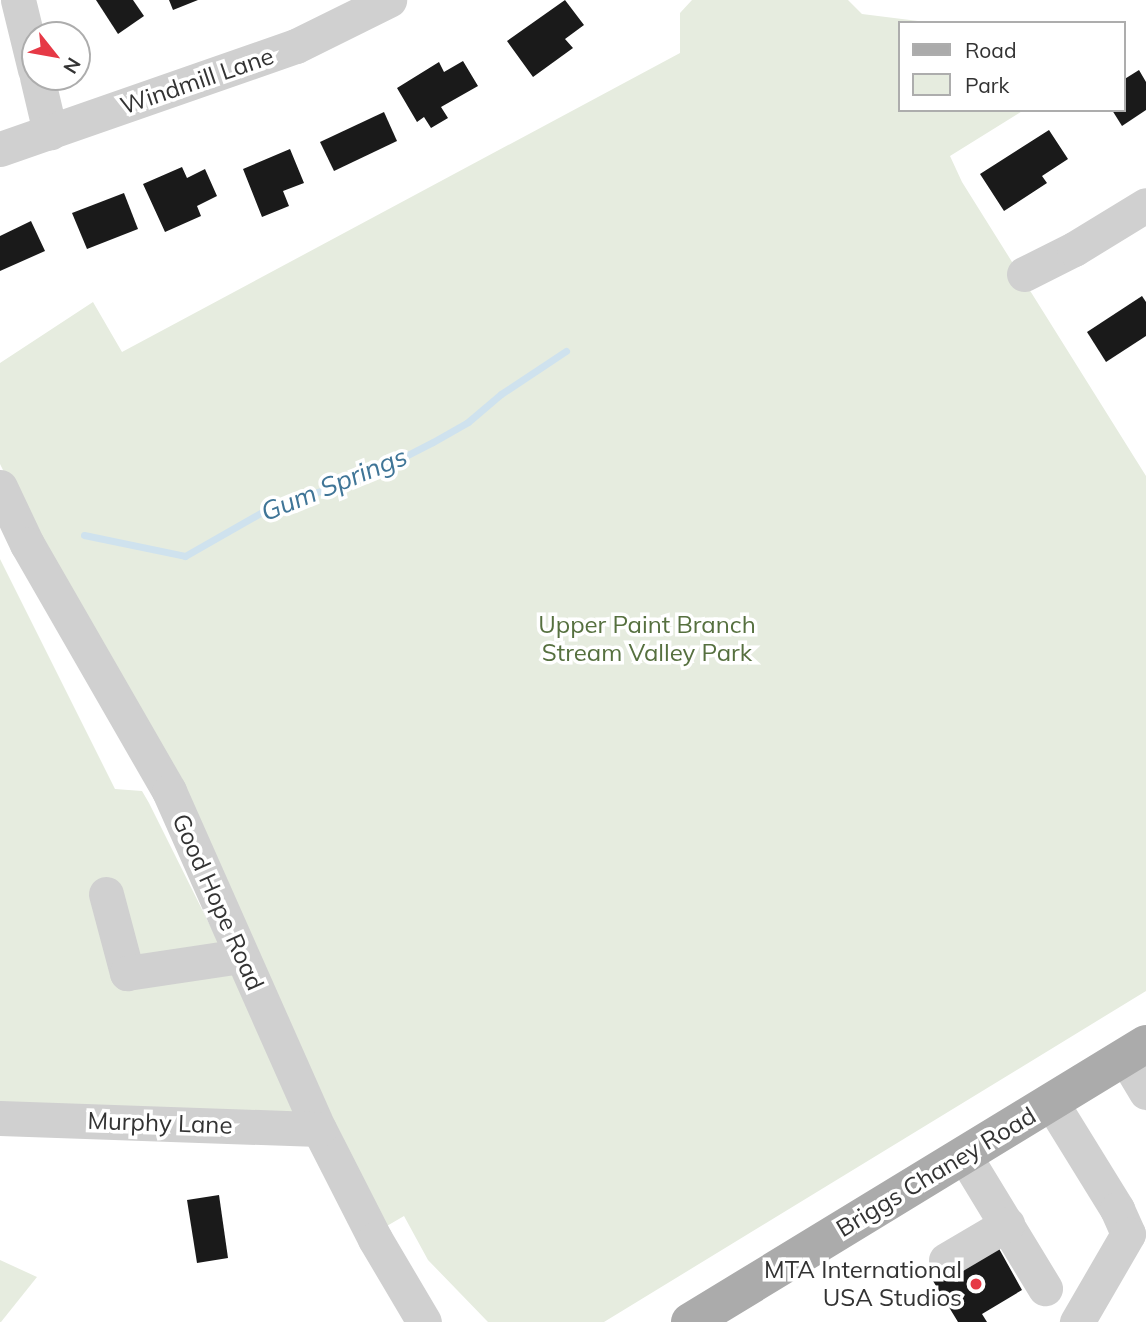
<!DOCTYPE html>
<style>
body{margin:0}
#map{position:relative;width:1146px;height:1322px;overflow:hidden;background:#fff;font-family:Mulish,sans-serif}
div>[style]{position:absolute}
.green>*{inset:0;background:#e6ecdf}
.stream>*{height:7px;margin:-3.5px;padding:0 3.5px;transform-origin:3.5px;border-radius:3.5px;background:#cfe2ee}
.building>*{inset:0;background:#1a1a1a}
.minor>*{height:35px;margin:-17.5px;padding:0 17.5px;transform-origin:17.5px;border-radius:17.5px;background:#d0d0d0}
.major>*{height:38px;margin:-19px;padding:0 19px;transform-origin:19px;border-radius:19px;background:#ababab}
.dots>*{width:19px;height:19px;translate:-50% -50%;box-sizing:border-box;border:4px solid #fff;border-radius:50%}
span{translate:-50% -50%;white-space:nowrap;text-align:center;line-height:1.15;-webkit-text-stroke:7px #fff;paint-order:stroke}
.street-label{font-size:24px;color:#333}
.park-label{font-size:24px;color:#56703f}
.poi-label{font-size:24px;color:#333}
.right{translate:-100% -50%;text-align:right}
.water-label{font-size:26px;color:#3f7597;font-style:italic}
.legend{position:absolute;left:898px;top:21px;width:228px;height:91px;box-sizing:border-box;background:#fff;border:2px solid #adadad;margin:0;padding:9px 12px;list-style:none;font-size:21px;color:#333}
.legend li{display:flex;align-items:center;gap:14px;height:35px}
.legend b{width:35px;border:2px solid #adadad}
.north{position:absolute;left:21px;top:21px;width:70px;height:70px;box-sizing:border-box;background:#fff;border:2px solid #adadad;border-radius:50%;rotate:121deg;font-size:19px;font-weight:700;line-height:28px;text-align:center;color:#333}
.north::after{content:'';display:block;margin:auto;width:24px;height:32px;background:#e63946;clip-path:polygon(50% 0,100% 100%,50% 72%,0 100%)}
</style>
<div id="map">
<div class="green">
<i style="clip-path:polygon(692px 0,848px 0,862px 14px,934px 23px,899px 23px,899px 110px,1024px 110px,950px 156px,962px 182px,1146px 476px,1146px 991px,604px 1322px,488px 1322px,428px 1260px,404px 1216px,380px 1230px,0 464px,0 363px,93px 302px,122px 352px,680px 53px,680px 13px)"></i>
<i style="clip-path:polygon(0 559px,115px 789px,142px 791px,149px 803px,306px 1118px,0 1106px)"></i>
<i style="clip-path:polygon(0 1260px,37px 1277px,1px 1322px,0 1322px)"></i>
</div>
<div class="stream">
<i style="left:84px;top:535px;width:103px;rotate:11.7deg"></i>
<i style="left:185px;top:556px;width:107px;rotate:-29.7deg"></i>
<i style="left:278px;top:503px;width:82px;rotate:-15.6deg"></i>
<i style="left:357px;top:481px;width:85px;rotate:-27.2deg"></i>
<i style="left:433px;top:442px;width:40px;rotate:-29.7deg"></i>
<i style="left:468px;top:422px;width:43px;rotate:-40.3deg"></i>
<i style="left:501px;top:394px;width:78px;rotate:-33.5deg"></i>
</div>
<div class="building">
<i style="clip-path:polygon(96px 0,133px 0,144px 16px,118px 34px)"></i>
<i style="clip-path:polygon(169px 0,198px 0,173px 10px)"></i>
<i style="clip-path:polygon(565px 0,584px 25px,565px 39px,573px 48px,533px 77px,507px 41px)"></i>
<i style="clip-path:polygon(463px 61px,478px 86px,441px 107px,448px 118px,431px 128px,424px 117px,417px 122px,397px 88px,439px 62px,444px 72px)"></i>
<i style="clip-path:polygon(1139px 70px,1146px 82px,1146px 110px,1122px 126px,1112px 110px,1123px 110px,1123px 80px)"></i>
<i style="clip-path:polygon(384px 112px,397px 141px,334px 171px,320px 142px)"></i>
<i style="clip-path:polygon(1049px 130px,1068px 159px,1042px 176px,1047px 183px,1004px 211px,980px 174px)"></i>
<i style="clip-path:polygon(290px 149px,304px 183px,283px 191px,289px 206px,262px 217px,243px 169px)"></i>
<i style="clip-path:polygon(182px 167px,187px 178px,205px 169px,217px 196px,197px 206px,201px 216px,165px 232px,143px 184px)"></i>
<i style="clip-path:polygon(124px 193px,138px 229px,87px 249px,72px 213px)"></i>
<i style="clip-path:polygon(31px 221px,45px 251px,0 271px,0 236px)"></i>
<i style="clip-path:polygon(1142px 296px,1146px 302px,1146px 336px,1106px 362px,1087px 332px)"></i>
<i style="clip-path:polygon(219px 1195px,228px 1258px,197px 1263px,187px 1200px)"></i>
<i style="clip-path:polygon(997px 1245px,1022px 1290px,982px 1314px,987px 1322px,958px 1322px,930px 1276px,940px 1268px)"></i>
</div>
<div class="minor">
<i style="left:18px;top:0;width:72px;rotate:76.3deg"></i>
<i style="left:37px;top:77px;width:57px;rotate:76.7deg"></i>
<i style="left:0;top:149px;width:313px;rotate:-19.2deg"></i>
<i style="left:296px;top:46px;width:104px;rotate:-26.3deg"></i>
<i style="left:1024px;top:274px;width:56px;rotate:-26.6deg"></i>
<i style="left:1074px;top:249px;width:84px;rotate:-31.4deg"></i>
<i style="left:0;top:487px;width:63px;rotate:64.7deg"></i>
<i style="left:27px;top:544px;width:285px;rotate:60.1deg"></i>
<i style="left:169px;top:791px;width:370px;rotate:66.1deg"></i>
<i style="left:319px;top:1129px;width:123px;rotate:63deg"></i>
<i style="left:375px;top:1239px;width:96px;rotate:59.4deg"></i>
<i style="left:106px;top:894px;width:82px;rotate:75.1deg"></i>
<i style="left:127px;top:973px;width:115px;rotate:-8.5deg"></i>
<i style="left:1125px;top:1057px;width:41px;rotate:59deg"></i>
<i style="left:1051px;top:1102px;width:126px;rotate:58.3deg"></i>
<i style="left:1117px;top:1209px;width:27px;rotate:66deg"></i>
<i style="left:1128px;top:1234px;width:102px;rotate:120.1deg"></i>
<i style="left:0;top:1118px;width:319px;rotate:2deg"></i>
<i style="left:964px;top:1155px;width:156px;rotate:58.7deg"></i>
<i style="left:946px;top:1260px;width:71px;rotate:-30.5deg"></i>
</div>
<div class="major">
<i style="left:690px;top:1322px;width:534px;rotate:-31.37deg"></i>
</div>
<div class="dots">
<i style="left:976px;top:1284px;background:#e63946"></i>
</div>
<div class="street-label">
<span style="left:197px;top:81px;rotate:-19deg">Windmill Lane</span>
<span style="left:218px;top:902px;rotate:66deg">Good Hope Road</span>
<span style="left:160px;top:1123px;rotate:2deg">Murphy Lane</span>
<span style="left:936px;top:1172px;rotate:-31deg">Briggs Chaney Road</span>
</div>
<div class="park-label">
<span style="left:647px;top:639px">Upper Paint Branch<br>Stream Valley Park</span>
</div>
<div class="poi-label">
<span class="right" style="left:962px;top:1284px">MTA International<br>USA Studios</span>
</div>
<div class="water-label">
<span style="left:334px;top:484px;rotate:-22deg">Gum Springs</span>
</div>
<ul class="legend">
<li><b style="height:9px;background:#ababab"></b>Road</li>
<li><b style="height:19px;background:#e6ecdf"></b>Park</li>
</ul>
<div class="north">N</div>
</div>
